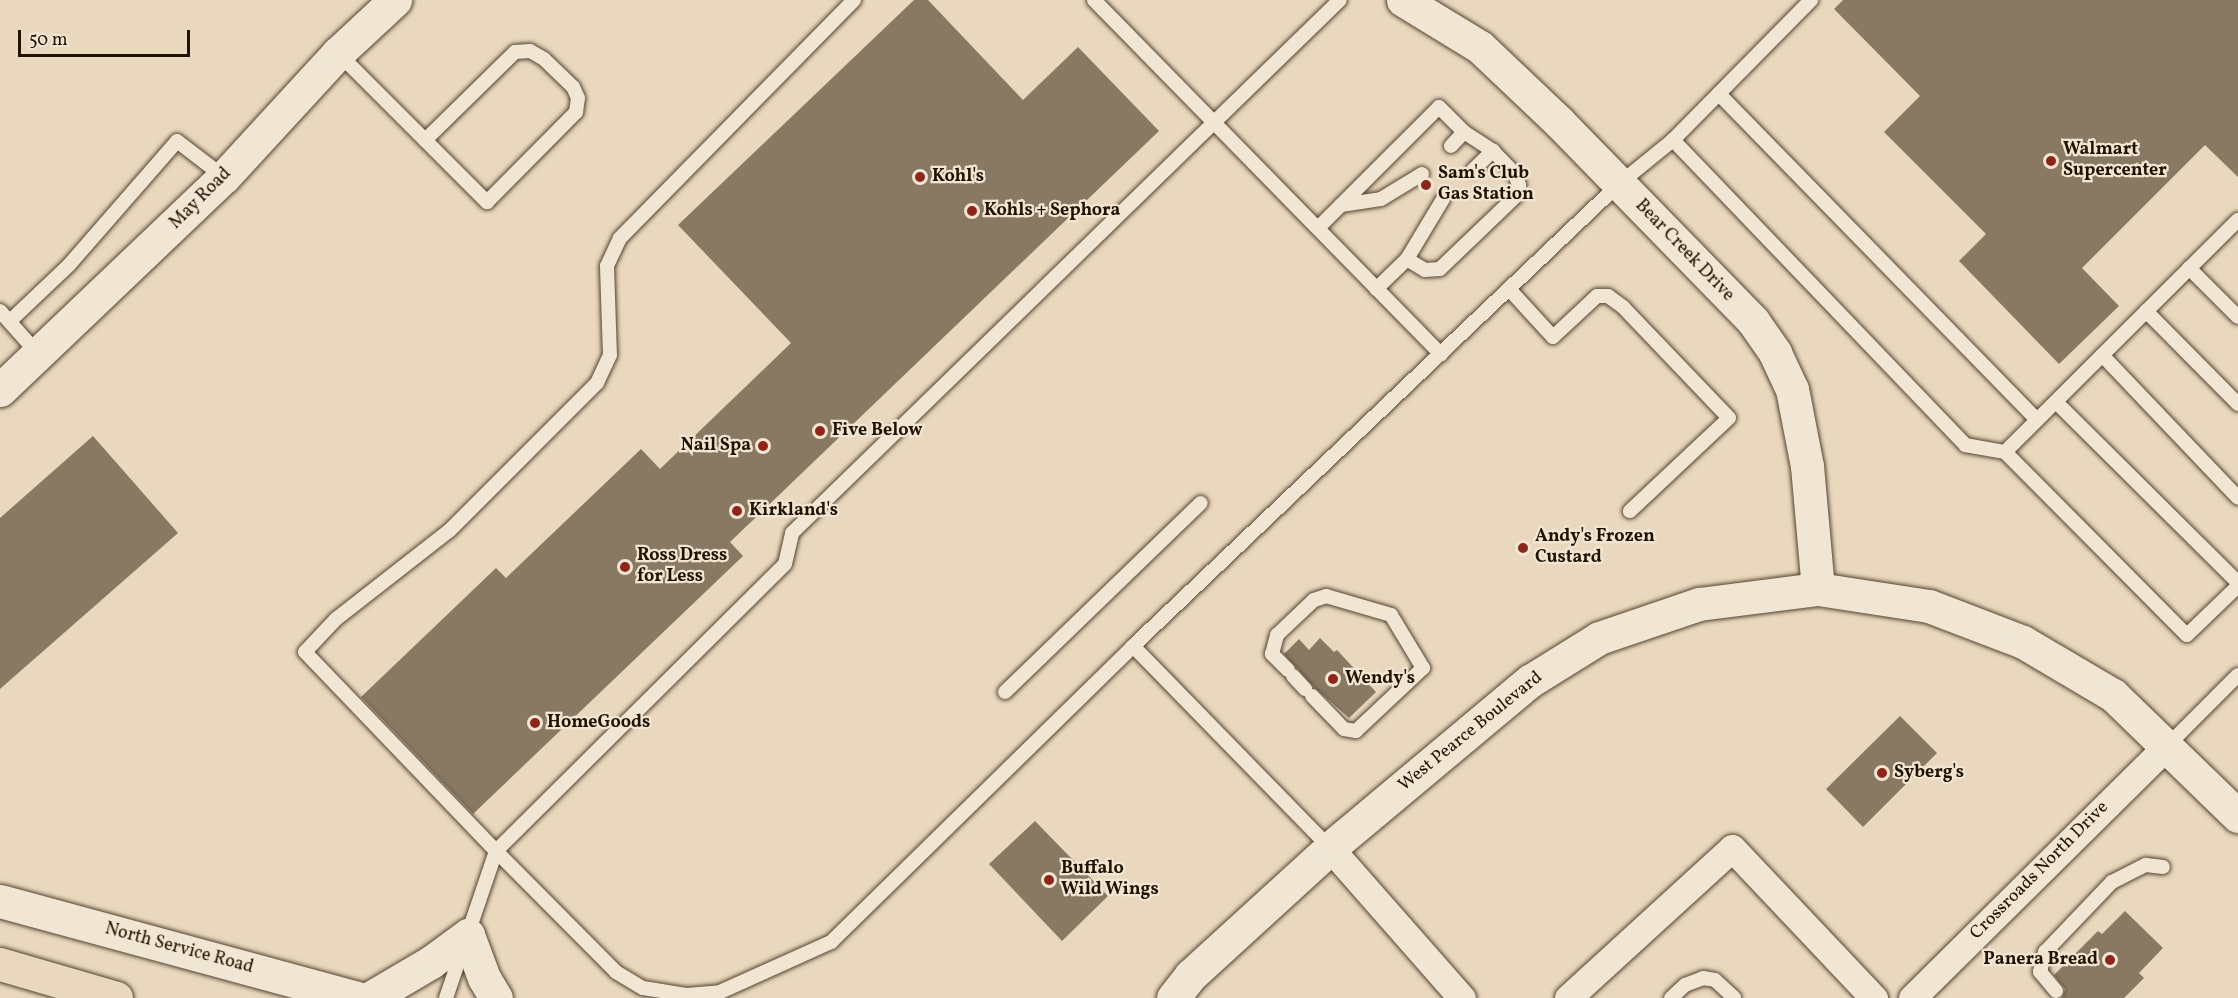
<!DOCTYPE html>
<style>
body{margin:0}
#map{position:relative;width:2238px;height:998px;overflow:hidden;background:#e9d8bd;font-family:Vollkorn,serif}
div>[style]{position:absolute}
.building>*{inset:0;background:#897963}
.roads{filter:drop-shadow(0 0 2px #544430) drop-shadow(0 0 2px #544430)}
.lane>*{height:14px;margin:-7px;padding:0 7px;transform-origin:7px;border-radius:7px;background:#f1e6d4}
.street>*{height:27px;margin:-13.5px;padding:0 13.5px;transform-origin:13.5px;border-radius:13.5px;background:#f1e6d4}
.secondary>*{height:33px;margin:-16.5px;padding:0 16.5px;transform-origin:16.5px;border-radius:16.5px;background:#f1e6d4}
.highway>*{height:33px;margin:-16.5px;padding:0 16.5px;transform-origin:16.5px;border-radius:16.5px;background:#e9d8bd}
.dots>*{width:16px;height:16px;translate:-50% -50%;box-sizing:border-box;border:3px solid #f1e6d4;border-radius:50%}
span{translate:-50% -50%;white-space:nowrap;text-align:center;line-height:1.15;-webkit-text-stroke:4.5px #f1e6d4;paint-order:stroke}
.poi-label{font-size:18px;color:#221301;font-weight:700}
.left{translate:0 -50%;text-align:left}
.right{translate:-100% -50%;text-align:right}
.street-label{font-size:18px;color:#221301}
.scale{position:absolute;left:18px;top:30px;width:172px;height:27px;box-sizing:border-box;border:3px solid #221301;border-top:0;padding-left:8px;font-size:18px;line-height:21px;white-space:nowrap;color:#221301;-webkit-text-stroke:4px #f1e6d4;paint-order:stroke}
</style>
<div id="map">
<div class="building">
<i style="clip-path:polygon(914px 0,928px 0,1023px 100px,1078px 47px,1159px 131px,730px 542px,743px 556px,473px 814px,361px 697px,496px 568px,506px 578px,641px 449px,660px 469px,791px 343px,678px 225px)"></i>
<i style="clip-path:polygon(1843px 0,2238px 0,2238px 177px,2205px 145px,2082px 268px,2119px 306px,2059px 364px,1959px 261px,1986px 234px,1884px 132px,1920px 96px,1834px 9px)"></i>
<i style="clip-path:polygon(93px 436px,178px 533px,0 689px,0 518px)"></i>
<i style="clip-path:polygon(1320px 638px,1334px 652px,1337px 650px,1376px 692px,1349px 718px,1314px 687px,1284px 654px,1299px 639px,1309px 650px)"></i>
<i style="clip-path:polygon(1900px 716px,1937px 753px,1863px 827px,1826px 789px)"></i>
<i style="clip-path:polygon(1035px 821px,1108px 896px,1062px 941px,989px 864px)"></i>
<i style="clip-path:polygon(2125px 911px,2163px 948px,2139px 973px,2144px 978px,2124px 998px,2062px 998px,2065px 989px,2054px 975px,2098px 931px,2102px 934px)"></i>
</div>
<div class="roads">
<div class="lane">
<i style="left:854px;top:0;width:334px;rotate:134.5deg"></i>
<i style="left:620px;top:238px;width:31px;rotate:115deg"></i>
<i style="left:607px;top:266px;width:89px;rotate:88.1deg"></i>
<i style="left:610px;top:355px;width:31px;rotate:115deg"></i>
<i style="left:597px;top:383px;width:208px;rotate:135deg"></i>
<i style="left:450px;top:530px;width:145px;rotate:142deg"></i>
<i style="left:336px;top:619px;width:45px;rotate:133.2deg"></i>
<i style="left:305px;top:652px;width:276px;rotate:46.2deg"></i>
<i style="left:496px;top:851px;width:407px;rotate:-44.8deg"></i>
<i style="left:785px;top:564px;width:32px;rotate:-77deg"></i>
<i style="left:792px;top:533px;width:764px;rotate:-44.21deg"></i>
<i style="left:1094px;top:0;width:496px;rotate:45.6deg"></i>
<i style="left:338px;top:53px;width:211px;rotate:45deg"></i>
<i style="left:487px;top:202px;width:127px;rotate:-45.3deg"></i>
<i style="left:576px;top:112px;width:14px;rotate:-82deg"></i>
<i style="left:578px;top:98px;width:12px;rotate:-114deg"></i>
<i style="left:573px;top:87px;width:40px;rotate:-136deg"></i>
<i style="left:544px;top:59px;width:16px;rotate:-150deg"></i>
<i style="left:530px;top:51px;width:15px;rotate:176deg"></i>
<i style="left:515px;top:52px;width:126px;rotate:135.6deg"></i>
<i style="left:1719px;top:94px;width:455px;rotate:45.7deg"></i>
<i style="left:1673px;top:140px;width:197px;rotate:-45.4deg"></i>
<i style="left:1451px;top:146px;width:19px;rotate:-47deg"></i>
<i style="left:1473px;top:170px;width:28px;rotate:-44deg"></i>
<i style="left:1341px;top:205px;width:40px;rotate:-8.5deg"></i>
<i style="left:1381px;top:199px;width:48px;rotate:-31.4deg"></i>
<i style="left:1318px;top:228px;width:171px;rotate:-45deg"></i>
<i style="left:1439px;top:107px;width:35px;rotate:45deg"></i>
<i style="left:1464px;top:132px;width:35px;rotate:33deg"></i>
<i style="left:1493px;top:151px;width:32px;rotate:46deg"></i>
<i style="left:1515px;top:174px;width:12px;rotate:70deg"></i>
<i style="left:1519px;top:185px;width:11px;rotate:105deg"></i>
<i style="left:1516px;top:196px;width:105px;rotate:136.2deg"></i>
<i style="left:1440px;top:269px;width:15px;rotate:176deg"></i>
<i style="left:1425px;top:270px;width:21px;rotate:-149deg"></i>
<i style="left:1407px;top:259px;width:43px;rotate:135.9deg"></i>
<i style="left:1407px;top:259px;width:70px;rotate:-59deg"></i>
<i style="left:2189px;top:268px;width:69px;rotate:45deg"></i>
<i style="left:1509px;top:289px;width:65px;rotate:47.5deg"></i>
<i style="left:1553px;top:337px;width:60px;rotate:-43deg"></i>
<i style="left:1597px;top:296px;width:11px"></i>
<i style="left:1608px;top:296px;width:19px;rotate:36deg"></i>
<i style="left:1623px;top:307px;width:153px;rotate:46.3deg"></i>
<i style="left:1729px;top:418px;width:136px;rotate:136.8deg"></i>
<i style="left:0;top:311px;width:57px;rotate:48.5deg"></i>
<i style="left:2146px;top:311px;width:131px;rotate:45.3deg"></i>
<i style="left:10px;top:321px;width:81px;rotate:-43.5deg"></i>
<i style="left:69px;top:265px;width:164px;rotate:-48.9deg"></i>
<i style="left:177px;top:141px;width:59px;rotate:37.5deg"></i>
<i style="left:2102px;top:355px;width:197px;rotate:46.4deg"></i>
<i style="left:2056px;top:402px;width:257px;rotate:44.8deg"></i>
<i style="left:2005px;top:452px;width:258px;rotate:45.2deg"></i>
<i style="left:2187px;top:635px;width:71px;rotate:-43.9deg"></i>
<i style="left:1133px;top:646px;width:282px;rotate:45.7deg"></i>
<i style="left:1288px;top:670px;width:23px;rotate:-135deg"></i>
<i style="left:1272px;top:654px;width:20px;rotate:-75deg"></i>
<i style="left:1277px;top:635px;width:51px;rotate:-43.4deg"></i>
<i style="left:1314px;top:600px;width:13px;rotate:-18deg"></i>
<i style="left:1326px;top:596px;width:68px;rotate:16.3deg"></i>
<i style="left:1391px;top:615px;width:62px;rotate:58.9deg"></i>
<i style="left:1423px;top:668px;width:92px;rotate:136.8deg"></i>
<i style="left:1356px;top:731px;width:12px;rotate:-171deg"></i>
<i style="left:1344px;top:729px;width:46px;rotate:-134.1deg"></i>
<i style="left:1293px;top:676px;width:18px;rotate:47deg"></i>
<i style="left:1005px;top:692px;width:272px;rotate:-44deg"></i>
<i style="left:2168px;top:745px;width:99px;rotate:-45deg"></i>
<i style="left:2056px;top:991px;width:25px;rotate:-130deg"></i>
<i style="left:2040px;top:972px;width:21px;rotate:-76deg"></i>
<i style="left:2045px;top:952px;width:97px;rotate:-46.3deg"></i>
<i style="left:2112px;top:882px;width:38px;rotate:-27deg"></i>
<i style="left:2146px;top:865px;width:17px;rotate:7deg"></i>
<i style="left:446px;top:998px;width:155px;rotate:-71.2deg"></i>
<i style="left:496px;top:851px;width:170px;rotate:45.2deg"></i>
<i style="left:616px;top:972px;width:31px;rotate:31deg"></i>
<i style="left:643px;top:988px;width:45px;rotate:9deg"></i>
<i style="left:687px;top:995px;width:33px;rotate:-5deg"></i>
<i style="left:720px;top:992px;width:122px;rotate:-24.2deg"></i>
<i style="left:831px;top:942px;width:423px;rotate:-44.4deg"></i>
<i style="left:1133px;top:646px;width:671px;rotate:-43.55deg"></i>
<i style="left:1619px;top:184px;width:70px;rotate:-39.2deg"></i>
<i style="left:1673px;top:140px;width:422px;rotate:46.2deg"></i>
<i style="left:1965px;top:445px;width:41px;rotate:9.9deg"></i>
<i style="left:2005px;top:452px;width:329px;rotate:-44.9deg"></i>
<i style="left:1671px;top:998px;width:19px;rotate:-43deg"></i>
<i style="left:1685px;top:985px;width:19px;rotate:-21deg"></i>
<i style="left:1703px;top:978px;width:12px;rotate:9deg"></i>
<i style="left:1715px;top:980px;width:26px;rotate:43deg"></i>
</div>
<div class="street">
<i style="left:1330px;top:848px;width:200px;rotate:48.7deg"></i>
<i style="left:1568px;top:998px;width:222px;rotate:-42.4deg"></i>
<i style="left:1732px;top:848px;width:207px;rotate:46.6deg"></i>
<i style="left:1912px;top:998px;width:360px;rotate:-44.7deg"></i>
</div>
<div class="secondary">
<i style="left:1403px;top:0;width:90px;rotate:31.4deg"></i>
<i style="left:1480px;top:47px;width:109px;rotate:43.5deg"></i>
<i style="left:1559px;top:122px;width:278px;rotate:45.7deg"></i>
<i style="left:1753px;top:321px;width:39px;rotate:55deg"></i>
<i style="left:1775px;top:353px;width:40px;rotate:65deg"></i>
<i style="left:1792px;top:389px;width:78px;rotate:79deg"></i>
<i style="left:1807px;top:466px;width:123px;rotate:84.9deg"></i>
<i style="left:0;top:390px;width:309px;rotate:-43.6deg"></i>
<i style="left:224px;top:177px;width:168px;rotate:-47.4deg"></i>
<i style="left:338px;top:53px;width:78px;rotate:-42.9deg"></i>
<i style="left:0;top:901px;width:371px;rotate:15.2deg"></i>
<i style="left:370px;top:998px;width:71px;rotate:-30.5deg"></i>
<i style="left:431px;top:962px;width:46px;rotate:-36.1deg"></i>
<i style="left:468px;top:935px;width:46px;rotate:69.6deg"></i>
<i style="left:484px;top:978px;width:23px;rotate:59deg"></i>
<i style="left:1173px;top:998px;width:28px;rotate:-52deg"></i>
<i style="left:1190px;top:976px;width:190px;rotate:-42.4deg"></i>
<i style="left:1330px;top:848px;width:261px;rotate:-39.9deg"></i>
<i style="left:1530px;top:681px;width:81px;rotate:-31.9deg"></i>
<i style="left:1599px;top:638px;width:106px;rotate:-18.8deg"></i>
<i style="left:1699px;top:604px;width:120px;rotate:-7.2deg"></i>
<i style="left:1818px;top:589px;width:112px;rotate:8.7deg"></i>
<i style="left:1929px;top:606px;width:101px;rotate:21deg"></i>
<i style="left:2023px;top:642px;width:104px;rotate:30.5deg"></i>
<i style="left:2113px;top:695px;width:174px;rotate:44.1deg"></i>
</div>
<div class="highway">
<i style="left:0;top:964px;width:121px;rotate:16.3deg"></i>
</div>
</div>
<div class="dots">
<i style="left:2051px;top:161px;background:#8f2418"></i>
<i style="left:920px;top:177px;background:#8f2418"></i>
<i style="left:1426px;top:185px;background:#8f2418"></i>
<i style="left:972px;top:211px;background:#8f2418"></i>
<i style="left:820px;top:431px;background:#8f2418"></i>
<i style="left:763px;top:446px;background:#8f2418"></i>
<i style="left:737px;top:511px;background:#8f2418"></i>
<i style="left:1523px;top:548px;background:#8f2418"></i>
<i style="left:625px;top:567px;background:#8f2418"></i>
<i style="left:1333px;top:679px;background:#8f2418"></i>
<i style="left:535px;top:723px;background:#8f2418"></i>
<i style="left:1882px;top:773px;background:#8f2418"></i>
<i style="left:1049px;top:880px;background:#8f2418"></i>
<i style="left:2110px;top:960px;background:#8f2418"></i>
</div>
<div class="poi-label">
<span class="left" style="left:2063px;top:161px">Walmart<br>Supercenter</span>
<span class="left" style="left:1438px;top:185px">Sam's Club<br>Gas Station</span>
<span class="left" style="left:932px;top:177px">Kohl's</span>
<span class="left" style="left:984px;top:211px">Kohls + Sephora</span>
<span class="left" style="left:832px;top:431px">Five Below</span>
<span class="right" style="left:751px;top:446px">Nail Spa</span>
<span class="left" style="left:749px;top:511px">Kirkland's</span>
<span class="left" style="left:1535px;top:548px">Andy's Frozen<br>Custard</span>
<span class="left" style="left:637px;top:567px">Ross Dress<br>for Less</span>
<span class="left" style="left:1345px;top:679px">Wendy's</span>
<span class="left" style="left:547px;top:723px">HomeGoods</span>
<span class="left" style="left:1894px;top:773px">Syberg's</span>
<span class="left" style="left:1061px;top:880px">Buffalo<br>Wild Wings</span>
<span class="right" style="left:2098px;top:960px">Panera Bread</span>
</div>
<div class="street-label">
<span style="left:201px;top:199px;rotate:-45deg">May Road</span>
<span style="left:1684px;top:251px;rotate:46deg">Bear Creek Drive</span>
<span style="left:1471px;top:732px;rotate:-39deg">West Pearce Boulevard</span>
<span style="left:2040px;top:871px;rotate:-45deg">Crossroads North Drive</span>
<span style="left:179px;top:949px;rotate:15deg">North Service Road</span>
</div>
<div class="scale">50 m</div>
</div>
